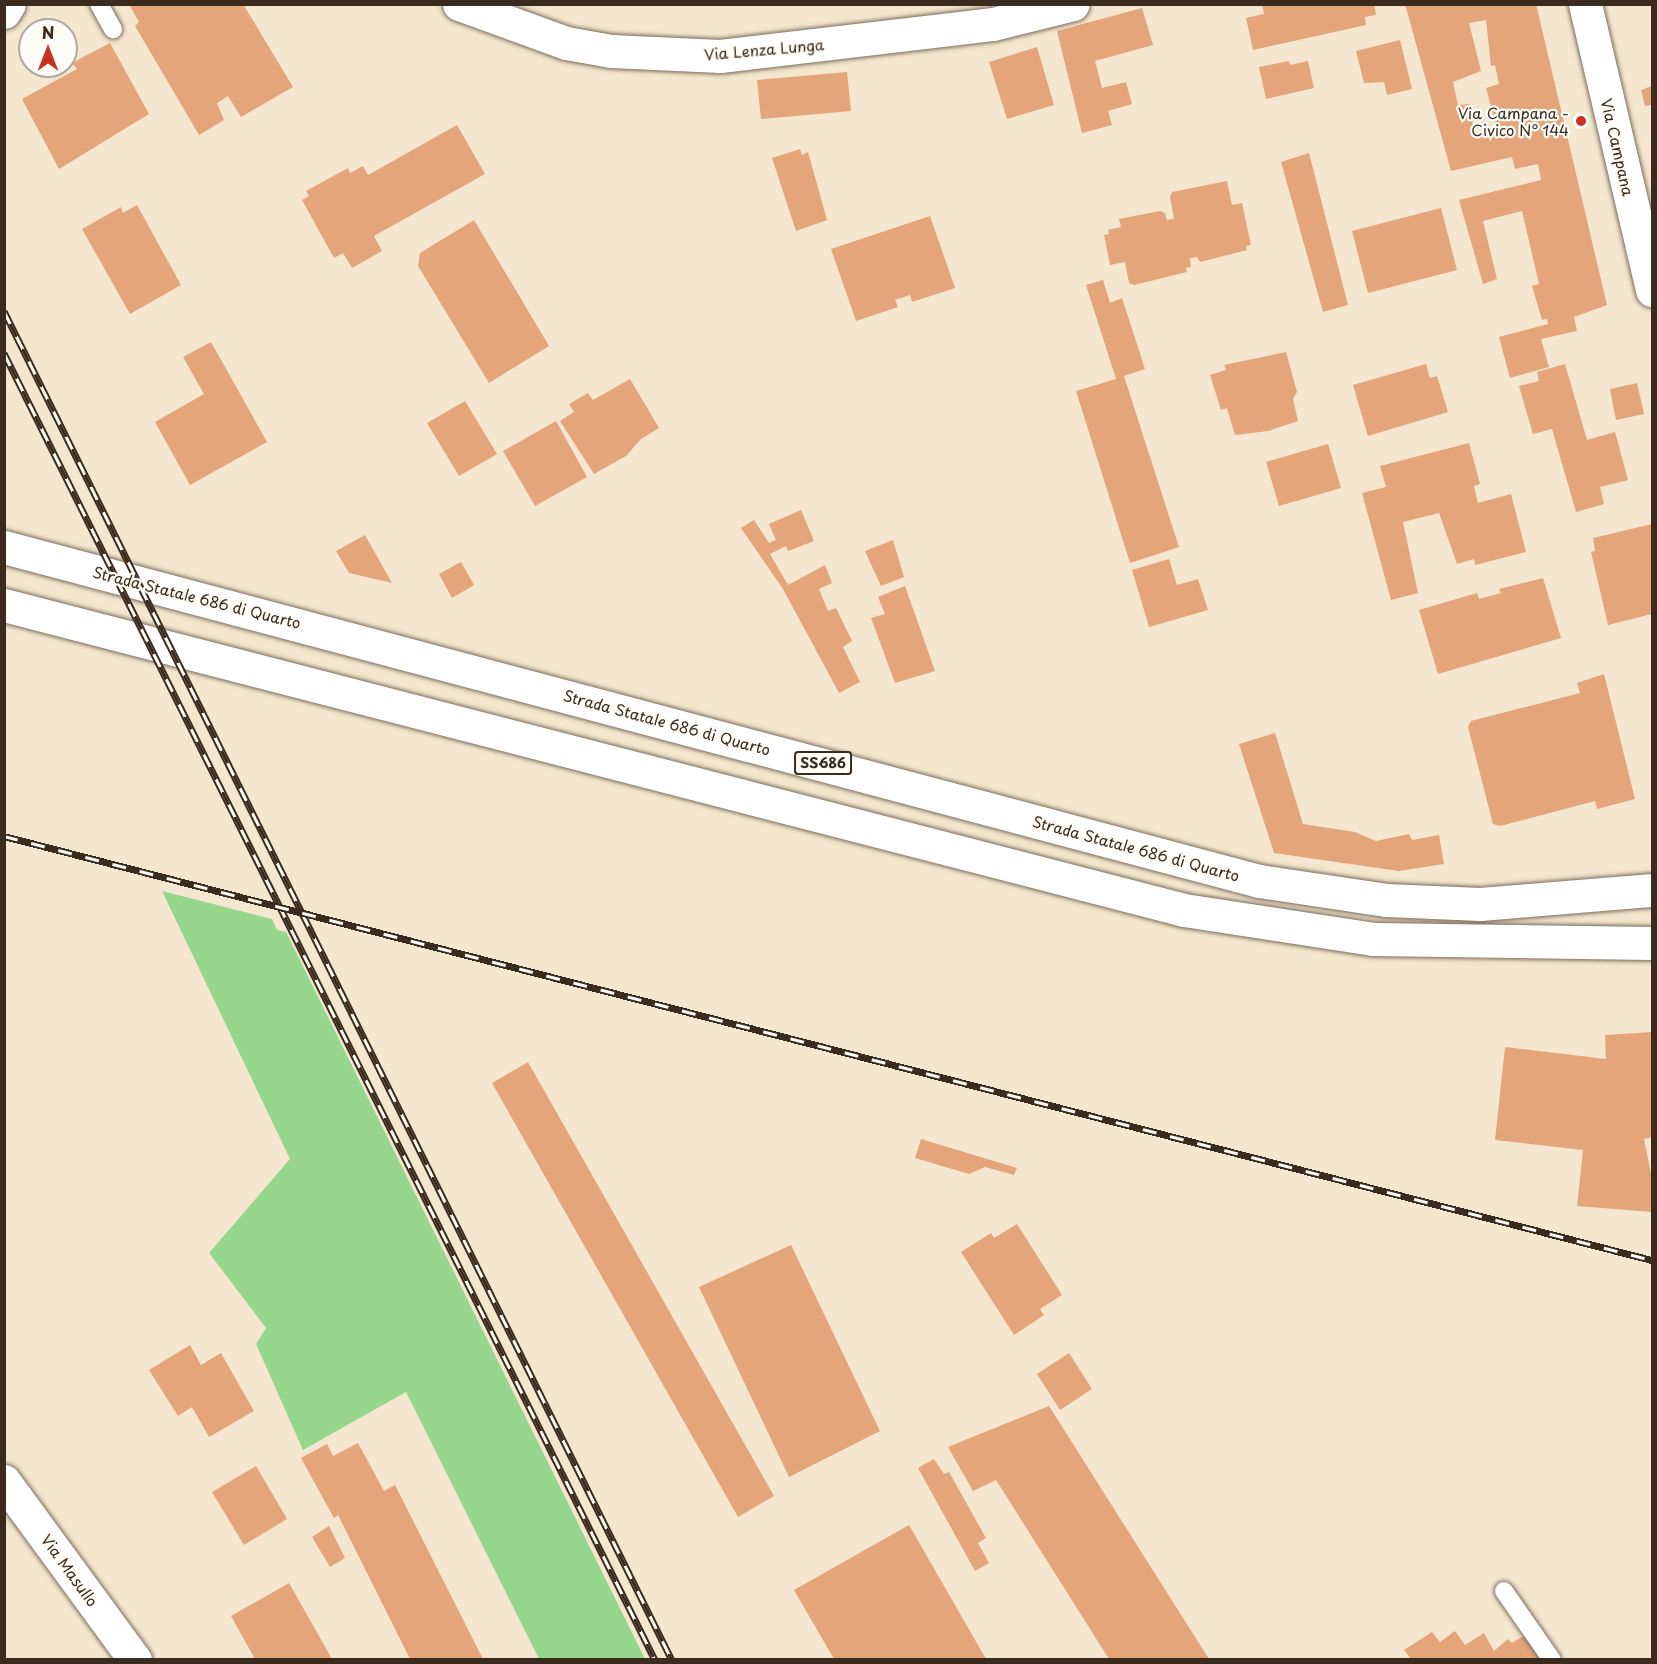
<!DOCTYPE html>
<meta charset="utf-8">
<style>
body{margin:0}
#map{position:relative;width:1657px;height:1664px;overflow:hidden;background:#f5e6cf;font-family:"Playpen Sans",sans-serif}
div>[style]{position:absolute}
.green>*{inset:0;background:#96d68d}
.building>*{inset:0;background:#e4a57b}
.roads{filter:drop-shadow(0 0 2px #7c6c5c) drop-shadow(0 0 2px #7c6c5c)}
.lane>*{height:18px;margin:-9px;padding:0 9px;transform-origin:9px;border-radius:9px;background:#fff}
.street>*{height:33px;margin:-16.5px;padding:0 16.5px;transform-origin:16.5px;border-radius:16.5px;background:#fff}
.secondary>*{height:33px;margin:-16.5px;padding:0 16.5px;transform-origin:16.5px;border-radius:16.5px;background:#fff}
.highway>*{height:33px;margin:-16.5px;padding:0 16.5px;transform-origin:16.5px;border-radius:16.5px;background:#fff}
.rail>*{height:7px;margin-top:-3.5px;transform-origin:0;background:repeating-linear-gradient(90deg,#fdfcf7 0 14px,#3b2a1e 0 28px);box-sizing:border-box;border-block:2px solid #3b2a1e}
.dots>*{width:16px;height:16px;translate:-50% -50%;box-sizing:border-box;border:3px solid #fdfcf7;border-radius:50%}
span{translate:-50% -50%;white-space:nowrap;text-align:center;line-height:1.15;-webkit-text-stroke:4.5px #fdfcf7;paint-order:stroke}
.shield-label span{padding:2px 4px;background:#fdfcf7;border:2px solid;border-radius:4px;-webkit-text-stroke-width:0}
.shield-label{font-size:14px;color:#3b2a1e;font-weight:700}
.street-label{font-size:15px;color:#3b2a1e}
.poi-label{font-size:15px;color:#3b2a1e}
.right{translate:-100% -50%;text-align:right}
.frame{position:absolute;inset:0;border:6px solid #3b2a1e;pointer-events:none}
.north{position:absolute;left:18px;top:18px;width:60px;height:60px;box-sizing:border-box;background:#fdfcf7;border:2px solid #afa8a0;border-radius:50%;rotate:0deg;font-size:16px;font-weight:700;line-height:24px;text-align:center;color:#3b2a1e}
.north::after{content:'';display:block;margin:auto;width:21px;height:27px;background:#c8321e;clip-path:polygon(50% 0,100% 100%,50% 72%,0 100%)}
</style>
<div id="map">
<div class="green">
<i style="clip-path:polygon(162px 891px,272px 919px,277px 930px,286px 932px,645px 1659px,539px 1659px,406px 1392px,303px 1450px,256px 1344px,266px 1328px,209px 1253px,290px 1159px)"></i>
</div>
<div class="building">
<i style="clip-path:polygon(129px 4px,243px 4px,293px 87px,241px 117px,228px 96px,217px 103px,224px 120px,199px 135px,135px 26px,139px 22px)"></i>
<i style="clip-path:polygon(1262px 4px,1374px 4px,1376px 15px,1365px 17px,1366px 25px,1253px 50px,1246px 18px,1264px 14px)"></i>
<i style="clip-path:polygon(evenodd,1405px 4px,1536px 4px,1607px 305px,1574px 317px,1577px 331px,1541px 339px,1549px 367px,1510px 378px,1499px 337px,1548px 324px,1547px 319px,1542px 320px,1532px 286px,1539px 284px,1522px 211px,1483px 221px,1497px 279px,1483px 284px,1459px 200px,1541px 180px,1538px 164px,1515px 169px,1512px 157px,1451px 171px,1405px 4px,1486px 20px,1491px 66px,1495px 65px,1499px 84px,1486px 88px,1497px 129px,1475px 135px,1469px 104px,1458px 105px,1453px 82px,1481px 71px,1469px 23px,1486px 20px)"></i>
<i style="clip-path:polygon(1142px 8px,1153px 45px,1095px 61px,1102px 88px,1126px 82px,1132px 104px,1108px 111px,1112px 125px,1082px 133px,1057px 31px)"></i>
<i style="clip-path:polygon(1400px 40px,1412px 89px,1387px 95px,1384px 82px,1364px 83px,1356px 51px)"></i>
<i style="clip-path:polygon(110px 43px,149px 114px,59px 169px,22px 99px,77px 69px,72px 63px)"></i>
<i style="clip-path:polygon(1037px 47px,1054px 105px,1007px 119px,989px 62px)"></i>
<i style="clip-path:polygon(1289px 61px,1290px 65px,1308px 61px,1314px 88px,1266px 99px,1259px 67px)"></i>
<i style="clip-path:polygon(847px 72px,851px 111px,761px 119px,757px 80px)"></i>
<i style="clip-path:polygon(1652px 86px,1652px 105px,1645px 106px,1641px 90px)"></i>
<i style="clip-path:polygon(457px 125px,485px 174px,374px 236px,382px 251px,352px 268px,343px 253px,334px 258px,302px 200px,309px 196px,306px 191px,348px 168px,350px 173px,363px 166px,368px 175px)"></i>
<i style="clip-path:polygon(800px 149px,802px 155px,808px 152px,827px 220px,796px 231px,772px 158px)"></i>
<i style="clip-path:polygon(1309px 153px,1348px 305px,1323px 312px,1281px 162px)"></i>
<i style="clip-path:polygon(1227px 181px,1232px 205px,1242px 203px,1251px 245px,1246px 246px,1247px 250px,1200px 262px,1197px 257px,1190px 258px,1191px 267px,1186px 268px,1187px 272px,1134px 285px,1129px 283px,1125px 262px,1110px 265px,1104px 235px,1109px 234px,1108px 230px,1121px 227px,1119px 219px,1160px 211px,1165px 213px,1167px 220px,1174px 219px,1170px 197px,1172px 192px)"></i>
<i style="clip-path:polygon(137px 205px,181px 285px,130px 314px,82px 229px,121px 207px,123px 213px)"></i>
<i style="clip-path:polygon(1441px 208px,1457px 270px,1368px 293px,1352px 231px)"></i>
<i style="clip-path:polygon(930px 216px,955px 288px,912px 302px,910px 295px,895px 300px,898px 307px,856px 321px,831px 249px)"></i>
<i style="clip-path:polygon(474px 220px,549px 346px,489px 383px,418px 266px,420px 253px)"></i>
<i style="clip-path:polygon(1103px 280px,1110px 303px,1122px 298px,1145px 369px,1124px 376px,1179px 547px,1130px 563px,1076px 391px,1116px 379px,1086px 285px)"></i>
<i style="clip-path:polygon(211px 342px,267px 442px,190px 485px,155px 422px,204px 394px,183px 357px)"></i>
<i style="clip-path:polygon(1286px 352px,1297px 392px,1293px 399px,1298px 421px,1268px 431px,1235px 435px,1227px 408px,1221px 410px,1210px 375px,1226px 370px,1224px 365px)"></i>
<i style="clip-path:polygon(1426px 364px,1430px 378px,1437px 376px,1448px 412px,1368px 436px,1353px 385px)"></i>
<i style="clip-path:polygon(1565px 364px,1587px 440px,1615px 432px,1628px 480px,1600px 487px,1604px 504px,1576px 512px,1552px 429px,1533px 434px,1519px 386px,1539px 381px,1537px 372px)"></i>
<i style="clip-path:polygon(630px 379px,659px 428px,641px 439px,626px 456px,594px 474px,560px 421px,574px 412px,569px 404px,588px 393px,593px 400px)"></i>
<i style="clip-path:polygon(1637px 383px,1644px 414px,1616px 420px,1610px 389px)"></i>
<i style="clip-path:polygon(465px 401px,497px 454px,459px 476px,427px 423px)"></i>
<i style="clip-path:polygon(556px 421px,587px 477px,535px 506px,503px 451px)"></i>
<i style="clip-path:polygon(1469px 443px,1480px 484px,1474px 486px,1478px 503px,1511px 494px,1526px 552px,1475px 565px,1474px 559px,1457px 564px,1439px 513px,1403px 522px,1418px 593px,1391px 600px,1362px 493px,1386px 487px,1380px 466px)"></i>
<i style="clip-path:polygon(1328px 444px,1341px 488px,1279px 506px,1266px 462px)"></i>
<i style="clip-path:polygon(801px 510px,814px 541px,788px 551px,786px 546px,770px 554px,788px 585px,825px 565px,832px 583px,819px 589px,828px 611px,836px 608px,852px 641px,843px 647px,860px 682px,839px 693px,783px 589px,741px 528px,754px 520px,769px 543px,776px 540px,769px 524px)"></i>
<i style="clip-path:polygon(1652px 524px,1652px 614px,1608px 625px,1591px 552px,1595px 551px,1593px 538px)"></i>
<i style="clip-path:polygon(365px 535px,392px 583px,349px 573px,336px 551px)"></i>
<i style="clip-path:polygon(893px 540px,904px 577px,881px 586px,865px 551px)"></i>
<i style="clip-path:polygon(1169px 559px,1177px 585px,1198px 579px,1208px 610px,1149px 627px,1132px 570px)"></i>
<i style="clip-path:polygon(461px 562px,474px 585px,452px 598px,439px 574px)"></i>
<i style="clip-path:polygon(1543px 578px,1561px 638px,1438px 674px,1419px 610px,1477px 593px,1479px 599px,1501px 593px,1499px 589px)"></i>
<i style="clip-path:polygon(905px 586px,935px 671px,895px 683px,871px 618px,885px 614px,878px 597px)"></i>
<i style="clip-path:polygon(1604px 674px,1635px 799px,1597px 809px,1595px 801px,1500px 826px,1493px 824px,1468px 727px,1471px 721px,1580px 693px,1577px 683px)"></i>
<i style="clip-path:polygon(1275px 733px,1303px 824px,1355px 832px,1376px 841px,1409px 834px,1412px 840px,1439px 835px,1444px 864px,1399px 871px,1274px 853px,1239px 744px)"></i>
<i style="clip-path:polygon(1652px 1032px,1652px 1137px,1644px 1139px,1652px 1179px,1652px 1212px,1577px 1206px,1583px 1150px,1495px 1140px,1505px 1047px,1606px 1059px,1605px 1035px)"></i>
<i style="clip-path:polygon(528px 1062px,774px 1496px,738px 1517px,492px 1083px)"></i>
<i style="clip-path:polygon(921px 1139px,1017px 1168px,1014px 1175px,985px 1167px,969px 1174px,915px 1158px)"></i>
<i style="clip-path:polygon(1017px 1224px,1062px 1295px,1040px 1309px,1044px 1315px,1014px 1335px,961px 1252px,991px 1233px,994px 1238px)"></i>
<i style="clip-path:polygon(791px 1245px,880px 1431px,789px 1477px,699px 1287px)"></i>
<i style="clip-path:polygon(190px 1345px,201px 1365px,221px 1353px,254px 1411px,209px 1437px,192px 1407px,178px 1416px,149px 1370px)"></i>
<i style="clip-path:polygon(1069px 1353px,1092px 1389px,1060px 1410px,1037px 1374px)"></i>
<i style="clip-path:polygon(1049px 1406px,1209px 1659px,1109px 1659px,996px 1480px,973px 1491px,948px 1447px)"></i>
<i style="clip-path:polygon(358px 1443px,384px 1491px,395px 1485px,483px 1659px,410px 1659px,338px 1515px,334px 1518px,301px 1458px,327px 1444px,333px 1456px)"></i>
<i style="clip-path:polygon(934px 1459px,944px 1474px,949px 1472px,986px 1538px,978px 1543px,989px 1563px,975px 1571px,918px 1468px)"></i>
<i style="clip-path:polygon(256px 1466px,287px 1519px,244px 1545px,212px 1492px)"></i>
<i style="clip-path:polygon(909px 1525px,986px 1659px,834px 1659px,794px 1590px)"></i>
<i style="clip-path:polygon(329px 1526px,345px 1558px,330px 1567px,312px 1537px)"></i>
<i style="clip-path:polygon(289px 1583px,332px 1659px,255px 1659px,231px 1616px)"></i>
<i style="clip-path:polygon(1455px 1631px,1465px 1645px,1484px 1633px,1494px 1651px,1508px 1639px,1512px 1643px,1528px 1633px,1545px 1659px,1411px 1659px,1404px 1650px,1432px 1632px,1440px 1642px)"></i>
</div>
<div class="roads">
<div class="lane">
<i style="left:99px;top:4px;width:29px;rotate:61deg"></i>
<i style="left:1504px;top:1591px;width:84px;rotate:55.2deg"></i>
</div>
<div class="street">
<i style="left:459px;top:4px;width:114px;rotate:20deg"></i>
<i style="left:566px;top:43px;width:46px;rotate:10.1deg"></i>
<i style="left:611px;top:51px;width:109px;rotate:2.6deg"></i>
<i style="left:720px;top:56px;width:275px;rotate:-6.7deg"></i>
<i style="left:993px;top:24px;width:82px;rotate:-14deg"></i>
<i style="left:4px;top:12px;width:9px;rotate:-58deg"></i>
<i style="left:4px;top:1481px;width:222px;rotate:53.8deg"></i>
</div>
<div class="secondary">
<i style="left:1585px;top:4px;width:294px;rotate:76.8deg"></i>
</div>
<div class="highway">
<i style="left:4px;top:547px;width:1299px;rotate:14.9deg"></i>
<i style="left:1259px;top:881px;width:128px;rotate:8.5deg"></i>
<i style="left:1386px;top:900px;width:94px;rotate:2.4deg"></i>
<i style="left:1480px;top:904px;width:173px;rotate:-4.7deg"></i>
<i style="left:4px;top:605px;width:1219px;rotate:14.49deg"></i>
<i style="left:1184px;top:910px;width:191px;rotate:8.7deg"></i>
<i style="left:1373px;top:939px;width:279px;rotate:0.8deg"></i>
</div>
</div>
<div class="rail">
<i style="left:4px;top:311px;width:1505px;rotate:63.66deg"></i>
<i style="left:4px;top:353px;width:1460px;rotate:63.52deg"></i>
<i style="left:4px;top:836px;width:1702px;rotate:14.43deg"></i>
</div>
<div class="dots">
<i style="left:1581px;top:121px;background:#c8321e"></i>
</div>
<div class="shield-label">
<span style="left:823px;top:763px">SS686</span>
</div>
<div class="street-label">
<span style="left:764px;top:49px;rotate:-5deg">Via Lenza Lunga</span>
<span style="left:1618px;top:147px;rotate:77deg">Via Campana</span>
<span style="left:197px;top:597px;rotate:14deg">Strada Statale 686 di Quarto</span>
<span style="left:667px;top:722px;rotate:15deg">Strada Statale 686 di Quarto</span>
<span style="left:1136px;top:848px;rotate:15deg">Strada Statale 686 di Quarto</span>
<span style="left:70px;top:1570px;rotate:54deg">Via Masullo</span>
</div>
<div class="poi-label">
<span class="right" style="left:1569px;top:121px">Via Campana -<br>Civico N° 144</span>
</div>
<div class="frame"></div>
<div class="north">N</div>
</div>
